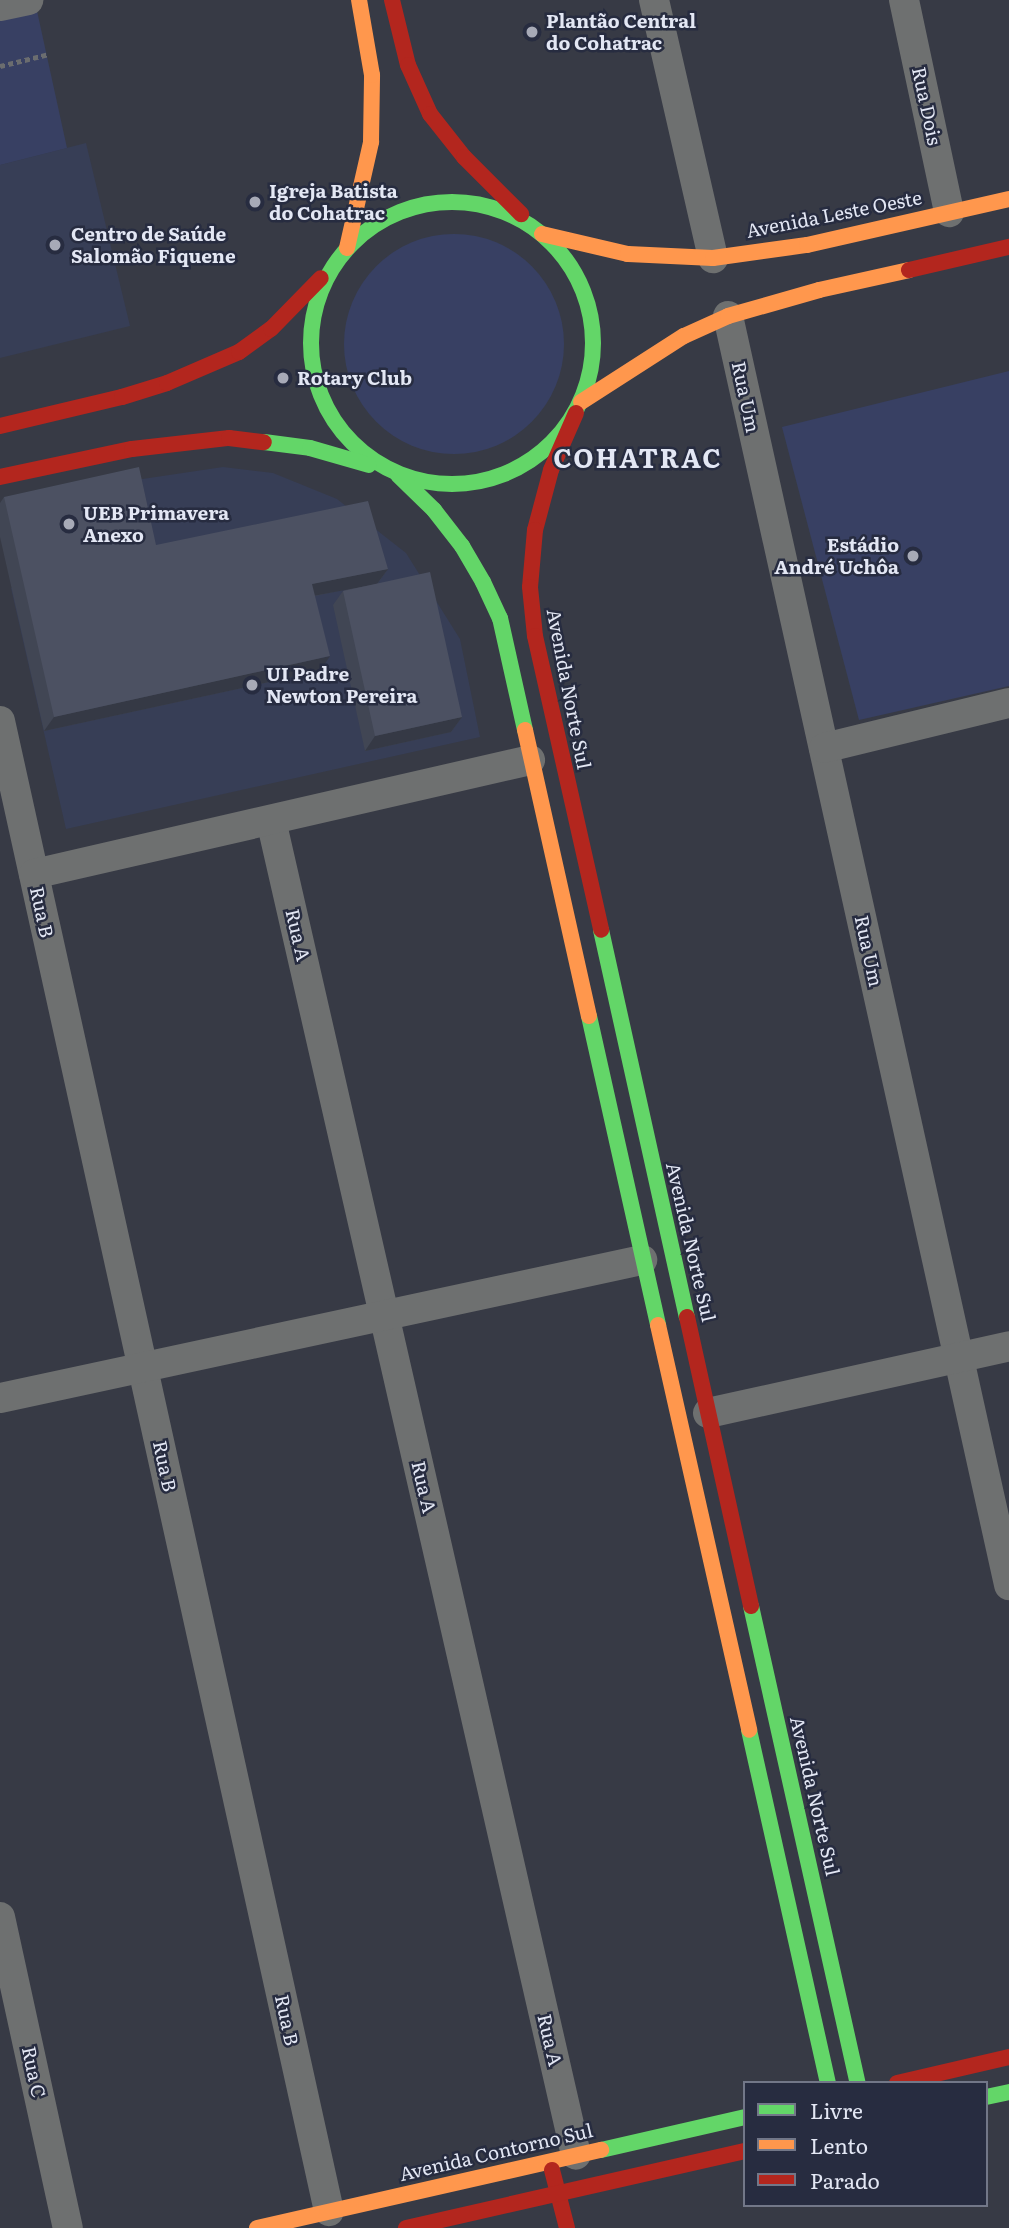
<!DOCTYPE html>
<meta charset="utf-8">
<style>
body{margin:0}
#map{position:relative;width:1009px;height:2228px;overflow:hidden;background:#373a45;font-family:Literata,serif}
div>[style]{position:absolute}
.built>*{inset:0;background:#373e56}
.green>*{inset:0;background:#384063}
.round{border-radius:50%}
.path>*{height:4.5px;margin-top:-2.25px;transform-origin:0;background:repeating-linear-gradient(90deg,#6b6d6f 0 5px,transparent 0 8.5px)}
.street>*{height:30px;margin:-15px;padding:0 15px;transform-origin:15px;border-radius:15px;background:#6e7070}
.fast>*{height:16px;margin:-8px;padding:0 8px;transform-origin:8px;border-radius:8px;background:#63d668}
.fast>.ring{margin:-8px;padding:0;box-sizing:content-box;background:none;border:16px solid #63d668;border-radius:50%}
.slow>*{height:16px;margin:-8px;padding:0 8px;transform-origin:8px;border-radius:8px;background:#ff974d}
.jam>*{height:16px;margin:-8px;padding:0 8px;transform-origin:8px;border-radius:8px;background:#b3261e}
.wall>*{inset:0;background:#414654}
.shaded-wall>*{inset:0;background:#353945}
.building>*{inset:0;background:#4c5162}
.dots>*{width:19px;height:19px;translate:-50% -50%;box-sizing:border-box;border:4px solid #272c40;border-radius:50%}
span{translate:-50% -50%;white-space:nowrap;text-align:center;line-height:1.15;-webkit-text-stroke:5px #272c40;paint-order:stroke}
.poi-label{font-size:19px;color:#e3e7f4;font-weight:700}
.left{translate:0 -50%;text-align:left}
.right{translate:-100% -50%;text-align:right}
.street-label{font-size:19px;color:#e3e7f4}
.district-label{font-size:26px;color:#e3e7f4;font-weight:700;letter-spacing:2px}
.legend{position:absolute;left:743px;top:2081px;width:245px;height:126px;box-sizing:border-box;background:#272c40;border:2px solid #727788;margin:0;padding:9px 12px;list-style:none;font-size:21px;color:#e3e7f4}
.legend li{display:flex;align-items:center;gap:14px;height:35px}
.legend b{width:35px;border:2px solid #727788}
</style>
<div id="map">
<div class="built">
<i style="clip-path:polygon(86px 143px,130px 326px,0 358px,0 165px)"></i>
<i style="clip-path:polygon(223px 467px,273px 473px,337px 499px,406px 553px,460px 639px,480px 737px,66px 829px,11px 588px,145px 559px,129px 481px)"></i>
</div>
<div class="green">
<i style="clip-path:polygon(37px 11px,67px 148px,0 165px,0 19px)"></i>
<i class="round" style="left:344px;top:234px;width:220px;height:220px"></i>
<i style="clip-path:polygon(1009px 371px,1009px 686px,859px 720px,782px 427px)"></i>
</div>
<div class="path">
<i style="left:0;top:66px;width:50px;rotate:-13.8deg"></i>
</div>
<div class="street">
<i style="left:654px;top:0;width:265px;rotate:77.1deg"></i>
<i style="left:904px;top:0;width:217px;rotate:78deg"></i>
<i style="left:0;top:6px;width:29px;rotate:-12deg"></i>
<i style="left:728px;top:316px;width:1300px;rotate:77.51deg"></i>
<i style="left:0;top:721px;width:1526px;rotate:77.55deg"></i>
<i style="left:824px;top:748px;width:190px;rotate:-13.7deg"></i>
<i style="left:271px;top:820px;width:1369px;rotate:77.13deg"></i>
<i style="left:34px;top:874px;width:509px;rotate:-12.94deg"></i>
<i style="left:0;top:1398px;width:657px;rotate:-12.13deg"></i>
<i style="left:708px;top:1413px;width:308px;rotate:-12.5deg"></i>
<i style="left:0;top:1917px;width:318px;rotate:77.7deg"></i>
</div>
<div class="fast">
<i class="ring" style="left:311px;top:202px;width:266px;height:266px"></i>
<i style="left:264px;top:442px;width:46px;rotate:7.4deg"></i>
<i style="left:310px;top:448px;width:61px;rotate:16.1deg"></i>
<i style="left:398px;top:475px;width:50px;rotate:44.2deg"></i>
<i style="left:434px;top:510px;width:46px;rotate:52.1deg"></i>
<i style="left:462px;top:546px;width:42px;rotate:59.7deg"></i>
<i style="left:483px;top:582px;width:40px;rotate:65deg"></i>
<i style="left:500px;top:618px;width:115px;rotate:77.4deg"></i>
<i style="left:601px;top:930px;width:396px;rotate:77.5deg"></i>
<i style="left:589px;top:1016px;width:317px;rotate:77.4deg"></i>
<i style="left:751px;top:1606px;width:489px;rotate:77.4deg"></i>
<i style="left:749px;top:1730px;width:362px;rotate:77.4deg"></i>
<i style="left:986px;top:2097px;width:24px;rotate:-12deg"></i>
<i style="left:601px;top:2150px;width:148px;rotate:-12.9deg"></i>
</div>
<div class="slow">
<i style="left:542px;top:234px;width:88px;rotate:13.1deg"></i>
<i style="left:628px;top:254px;width:85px;rotate:2.7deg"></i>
<i style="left:713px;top:258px;width:95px;rotate:-7.9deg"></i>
<i style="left:807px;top:245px;width:207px;rotate:-12.8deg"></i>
<i style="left:347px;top:248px;width:109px;rotate:-77.2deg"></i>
<i style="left:371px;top:142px;width:67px;rotate:-89.1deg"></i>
<i style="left:372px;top:75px;width:76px;rotate:-99.8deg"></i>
<i style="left:581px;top:402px;width:122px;rotate:-32.7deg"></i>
<i style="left:684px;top:336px;width:48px;rotate:-24.4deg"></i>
<i style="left:728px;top:316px;width:95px;rotate:-15.9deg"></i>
<i style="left:819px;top:290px;width:92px;rotate:-12.5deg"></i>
<i style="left:525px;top:730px;width:293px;rotate:77.4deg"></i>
<i style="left:658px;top:1325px;width:415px;rotate:77.3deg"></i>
<i style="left:257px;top:2228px;width:353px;rotate:-12.8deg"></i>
</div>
<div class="jam">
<i style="left:392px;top:0;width:67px;rotate:76.2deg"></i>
<i style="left:408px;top:65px;width:54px;rotate:65.8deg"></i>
<i style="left:430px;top:114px;width:55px;rotate:51.7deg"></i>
<i style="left:464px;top:157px;width:81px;rotate:45deg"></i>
<i style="left:909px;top:270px;width:103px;rotate:-13deg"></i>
<i style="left:576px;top:413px;width:62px;rotate:113.7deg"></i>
<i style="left:551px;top:470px;width:62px;rotate:104.9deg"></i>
<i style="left:535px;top:530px;width:57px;rotate:95deg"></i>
<i style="left:530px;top:587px;width:49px;rotate:84.2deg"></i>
<i style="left:535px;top:636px;width:301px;rotate:77.3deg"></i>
<i style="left:0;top:426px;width:125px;rotate:-13.4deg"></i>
<i style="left:122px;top:397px;width:47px;rotate:-17.3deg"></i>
<i style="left:167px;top:383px;width:78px;rotate:-23.3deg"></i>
<i style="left:239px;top:352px;width:39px;rotate:-36deg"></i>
<i style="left:271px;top:329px;width:71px;rotate:-45.6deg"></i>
<i style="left:0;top:477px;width:135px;rotate:-12deg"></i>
<i style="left:132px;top:449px;width:98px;rotate:-6.5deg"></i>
<i style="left:229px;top:438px;width:35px;rotate:7deg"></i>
<i style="left:687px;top:1317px;width:296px;rotate:77.5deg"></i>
<i style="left:897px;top:2083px;width:115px;rotate:-13.1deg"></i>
<i style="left:552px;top:2170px;width:60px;rotate:75.5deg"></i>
<i style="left:406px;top:2228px;width:348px;rotate:-12.8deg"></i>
</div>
<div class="wall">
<i style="clip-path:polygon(4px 497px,156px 545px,388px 569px,378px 583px,462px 717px,451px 732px,365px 751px,333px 605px,343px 591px,348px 589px,315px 596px,320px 671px,44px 731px,0 537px,0 503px)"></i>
</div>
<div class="shaded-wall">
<i style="clip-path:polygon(388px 569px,377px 584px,302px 598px,312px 584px)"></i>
<i style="clip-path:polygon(330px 656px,320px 671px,44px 731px,54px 717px)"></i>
<i style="clip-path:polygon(462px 717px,451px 732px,365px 751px,375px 736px)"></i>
</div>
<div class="building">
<i style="clip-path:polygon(139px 467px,156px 545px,368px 501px,388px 569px,312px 584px,330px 656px,54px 717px,4px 497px)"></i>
<i style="clip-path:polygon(430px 572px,462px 717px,375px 736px,343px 591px)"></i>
</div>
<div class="dots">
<i style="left:532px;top:32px;background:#a7aab7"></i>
<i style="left:255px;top:202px;background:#a7aab7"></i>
<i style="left:55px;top:245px;background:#a7aab7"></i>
<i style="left:283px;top:378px;background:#a7aab7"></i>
<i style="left:69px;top:524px;background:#a7aab7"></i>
<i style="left:913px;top:556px;background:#a7aab7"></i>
<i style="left:252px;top:685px;background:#a7aab7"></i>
</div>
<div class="poi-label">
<span class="left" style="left:546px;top:32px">Plantão Central<br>do Cohatrac</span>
<span class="left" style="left:269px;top:202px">Igreja Batista<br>do Cohatrac</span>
<span class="left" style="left:71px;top:245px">Centro de Saúde<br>Salomão Fiquene</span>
<span class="left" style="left:297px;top:378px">Rotary Club</span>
<span class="left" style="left:83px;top:524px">UEB Primavera<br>Anexo</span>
<span class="right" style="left:899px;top:556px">Estádio<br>André Uchôa</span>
<span class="left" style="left:266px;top:685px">UI Padre<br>Newton Pereira</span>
</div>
<div class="street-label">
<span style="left:927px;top:106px;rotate:78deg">Rua Dois</span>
<span style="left:834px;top:214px;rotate:-11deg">Avenida Leste Oeste</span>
<span style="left:746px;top:397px;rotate:78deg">Rua Um</span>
<span style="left:569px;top:689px;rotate:79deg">Avenida Norte Sul</span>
<span style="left:42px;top:912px;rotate:78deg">Rua B</span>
<span style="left:298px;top:935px;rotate:77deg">Rua A</span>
<span style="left:869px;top:951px;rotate:78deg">Rua Um</span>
<span style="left:691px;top:1242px;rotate:77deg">Avenida Norte Sul</span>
<span style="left:165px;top:1466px;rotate:78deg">Rua B</span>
<span style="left:424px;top:1487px;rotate:77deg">Rua A</span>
<span style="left:815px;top:1796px;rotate:77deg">Avenida Norte Sul</span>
<span style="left:287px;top:2020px;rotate:78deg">Rua B</span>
<span style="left:550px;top:2040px;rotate:77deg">Rua A</span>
<span style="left:34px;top:2072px;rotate:78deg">Rua C</span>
<span style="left:496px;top:2152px;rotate:-13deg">Avenida Contorno Sul</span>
</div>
<div class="district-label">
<span style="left:638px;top:457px">COHATRAC</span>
</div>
<ul class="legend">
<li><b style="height:9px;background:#63d668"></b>Livre</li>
<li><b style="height:9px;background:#ff974d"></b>Lento</li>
<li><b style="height:9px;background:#b3261e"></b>Parado</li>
</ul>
</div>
